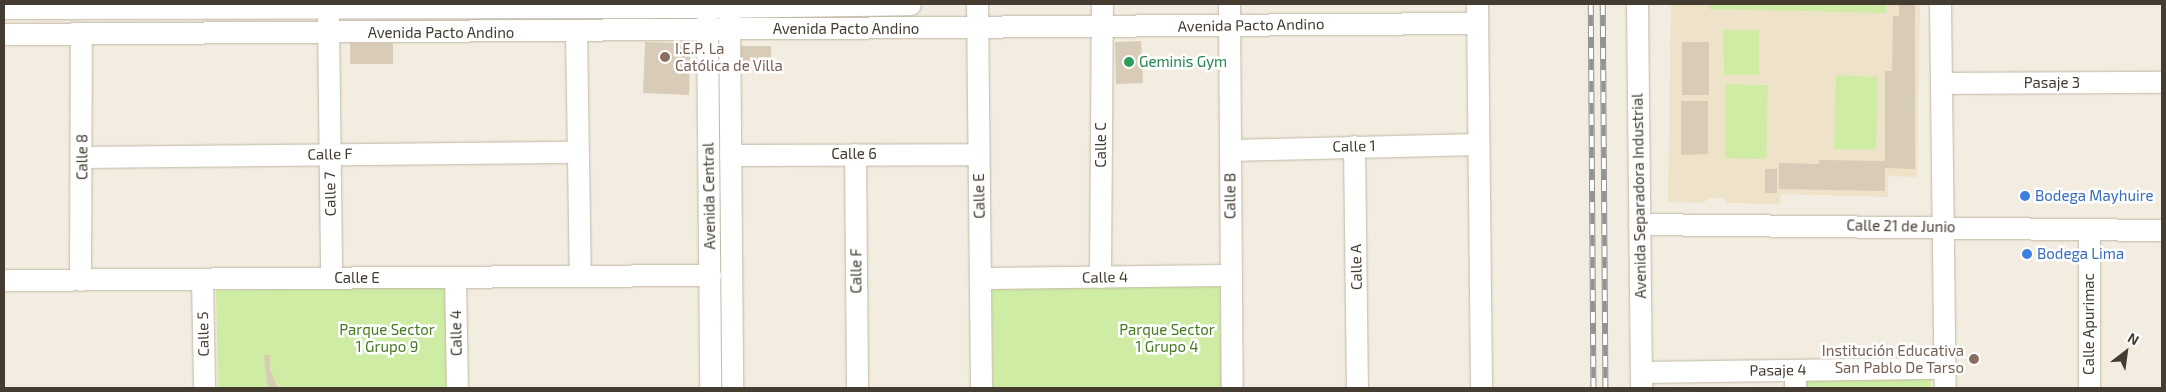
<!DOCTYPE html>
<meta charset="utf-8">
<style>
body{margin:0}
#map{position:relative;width:2166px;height:392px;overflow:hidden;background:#f3ede1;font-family:"Exo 2",sans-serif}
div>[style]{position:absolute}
.education>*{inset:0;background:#eee2c9}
.green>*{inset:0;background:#ceeca4}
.building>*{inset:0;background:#d8cbb8}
.roads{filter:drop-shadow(0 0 1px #c1b7a5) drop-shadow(0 0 1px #c1b7a5)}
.minor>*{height:21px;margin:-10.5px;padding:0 10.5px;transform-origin:10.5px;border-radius:10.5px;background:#fff}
.rail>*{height:5.5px;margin-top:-2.75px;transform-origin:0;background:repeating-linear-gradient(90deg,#fff 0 11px,#939393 0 22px);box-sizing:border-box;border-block:1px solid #939393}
.dots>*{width:14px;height:14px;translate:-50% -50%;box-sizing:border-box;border:2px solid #fff;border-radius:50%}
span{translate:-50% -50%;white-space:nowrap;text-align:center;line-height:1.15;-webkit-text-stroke:5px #fff;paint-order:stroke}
.street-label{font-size:15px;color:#443c31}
.education-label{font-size:15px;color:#785e54}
.left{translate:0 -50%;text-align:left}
.right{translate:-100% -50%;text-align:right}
.leisure-label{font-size:15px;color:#27864d}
.shop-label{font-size:15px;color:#366cbe}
.park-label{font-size:15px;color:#447b1f}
.frame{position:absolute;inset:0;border:5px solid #443c31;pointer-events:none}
.north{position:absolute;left:2101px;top:327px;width:50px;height:50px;-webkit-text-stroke:4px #fff;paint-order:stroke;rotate:30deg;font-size:14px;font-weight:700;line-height:20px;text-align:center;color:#443c31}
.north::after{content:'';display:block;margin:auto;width:18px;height:22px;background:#443c31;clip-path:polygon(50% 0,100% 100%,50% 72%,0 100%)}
</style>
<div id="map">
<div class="education">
<i style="clip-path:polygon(1671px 4px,1920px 4px,1917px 177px,1888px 176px,1888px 197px,1781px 194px,1780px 204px,1727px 203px,1723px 198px,1709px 198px,1703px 203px,1668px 202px)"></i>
</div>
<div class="green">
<i style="clip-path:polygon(1709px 4px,1886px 4px,1886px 13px,1709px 9px)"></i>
<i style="clip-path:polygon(1723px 30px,1759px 30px,1759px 75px,1724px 75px)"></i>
<i style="clip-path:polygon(1836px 75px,1878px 77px,1876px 150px,1834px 149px)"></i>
<i style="clip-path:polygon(1726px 84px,1768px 85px,1766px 159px,1725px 158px)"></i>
<i style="clip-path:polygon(1220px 285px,1222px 388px,993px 388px,992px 288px)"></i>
<i style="clip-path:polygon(449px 287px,451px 388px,218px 388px,216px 290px)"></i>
<i style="clip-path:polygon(1931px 379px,1931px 388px,1804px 388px,1804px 381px)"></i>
</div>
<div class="building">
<i style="clip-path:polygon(1899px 4px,1915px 4px,1915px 169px,1885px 168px,1885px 191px,1779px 189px,1779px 163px,1819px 164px,1819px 160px,1885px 161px,1885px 71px,1892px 71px,1893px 16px,1899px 16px)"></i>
<i style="clip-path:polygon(1141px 41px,1143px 83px,1116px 84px,1115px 42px)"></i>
<i style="clip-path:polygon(645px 42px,678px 43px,690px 55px,689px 95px,643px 93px)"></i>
<i style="clip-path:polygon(1682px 42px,1709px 42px,1709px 95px,1682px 95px)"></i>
<i style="clip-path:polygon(350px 43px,393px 43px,393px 64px,350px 64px)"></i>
<i style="clip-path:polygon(739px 46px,771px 46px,771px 64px,740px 65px)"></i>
<i style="clip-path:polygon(1681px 101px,1708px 101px,1708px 154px,1681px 155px)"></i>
<i style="clip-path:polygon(1765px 169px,1777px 169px,1777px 193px,1765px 193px)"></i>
<i style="clip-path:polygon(264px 355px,270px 355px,270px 370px,278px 388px,270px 388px,267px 382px)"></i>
</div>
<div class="roads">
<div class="minor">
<i style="left:977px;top:4px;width:384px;rotate:89.4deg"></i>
<i style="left:1229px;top:4px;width:384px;rotate:89.6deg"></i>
<i style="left:1477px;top:4px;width:384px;rotate:89.4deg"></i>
<i style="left:1637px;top:4px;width:384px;rotate:89.4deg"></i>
<i style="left:1940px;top:4px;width:384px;rotate:89.3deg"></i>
<i style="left:4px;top:8px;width:703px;rotate:-0.08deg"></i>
<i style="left:707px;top:7px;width:203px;rotate:-0.8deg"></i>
<i style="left:707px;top:16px;width:372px;rotate:89.5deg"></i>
<i style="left:729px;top:16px;width:372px;rotate:89.5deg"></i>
<i style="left:328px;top:19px;width:259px;rotate:89.3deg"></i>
<i style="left:576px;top:31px;width:245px;rotate:89.1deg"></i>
<i style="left:4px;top:34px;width:1473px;rotate:-0.43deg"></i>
<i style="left:1941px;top:83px;width:221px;rotate:-0.3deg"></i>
<i style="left:1354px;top:146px;width:242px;rotate:89.3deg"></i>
<i style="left:1230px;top:150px;width:248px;rotate:-1.4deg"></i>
<i style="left:855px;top:154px;width:234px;rotate:89.5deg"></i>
<i style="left:730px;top:155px;width:248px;rotate:-0.2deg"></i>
<i style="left:82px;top:157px;width:496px;rotate:-0.6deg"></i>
<i style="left:1639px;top:224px;width:523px;rotate:0.66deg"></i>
<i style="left:455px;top:277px;width:111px;rotate:89deg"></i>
<i style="left:1100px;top:277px;width:273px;rotate:-89.6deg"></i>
<i style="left:980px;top:278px;width:251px;rotate:-0.7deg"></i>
<i style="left:202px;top:279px;width:109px;rotate:88.9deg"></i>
<i style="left:4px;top:280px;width:706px;rotate:-0.41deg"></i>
<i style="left:80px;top:280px;width:246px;rotate:-89.8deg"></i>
<i style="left:1641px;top:372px;width:303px;rotate:-0.8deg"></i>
<i style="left:1795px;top:388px;width:18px;rotate:-90deg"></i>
<i style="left:2089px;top:388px;width:159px;rotate:-90deg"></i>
</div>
</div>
<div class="rail">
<i style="left:1591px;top:4px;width:384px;rotate:89.6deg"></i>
<i style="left:1603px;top:4px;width:384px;rotate:89.6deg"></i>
</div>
<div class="dots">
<i style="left:665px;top:57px;background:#8d6e63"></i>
<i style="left:1129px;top:62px;background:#2e9e5b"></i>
<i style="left:2025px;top:196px;background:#3f7fe0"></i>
<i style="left:2027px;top:254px;background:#3f7fe0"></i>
<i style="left:1974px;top:359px;background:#8d6e63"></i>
</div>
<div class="street-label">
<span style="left:1251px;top:25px;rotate:-1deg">Avenida Pacto Andino</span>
<span style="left:846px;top:29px">Avenida Pacto Andino</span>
<span style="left:441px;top:33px">Avenida Pacto Andino</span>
<span style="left:2052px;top:83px">Pasaje 3</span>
<span style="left:1101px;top:145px;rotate:-90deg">Calle C</span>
<span style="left:1354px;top:146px;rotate:-1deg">Calle 1</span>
<span style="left:330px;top:154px;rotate:-1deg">Calle F</span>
<span style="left:854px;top:154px">Calle 6</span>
<span style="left:82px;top:157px;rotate:-90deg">Calle 8</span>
<span style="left:330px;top:194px;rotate:-91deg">Calle 7</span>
<span style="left:709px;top:196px;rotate:-91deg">Avenida Central</span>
<span style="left:979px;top:196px;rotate:-91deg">Calle E</span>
<span style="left:1230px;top:196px;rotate:-90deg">Calle B</span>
<span style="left:1639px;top:196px;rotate:-91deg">Avenida Separadora Industrial</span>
<span style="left:1901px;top:226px;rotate:1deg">Calle 21 de Junio</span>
<span style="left:1356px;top:267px;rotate:-91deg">Calle A</span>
<span style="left:856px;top:271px;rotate:-90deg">Calle F</span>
<span style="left:1105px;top:277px;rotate:-1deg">Calle 4</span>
<span style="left:357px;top:278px">Calle E</span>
<span style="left:2089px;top:324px;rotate:-90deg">Calle Apurimac</span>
<span style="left:456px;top:333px;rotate:-91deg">Calle 4</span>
<span style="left:203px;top:334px;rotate:-91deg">Calle 5</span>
<span style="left:1778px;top:370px;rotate:-1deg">Pasaje 4</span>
</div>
<div class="education-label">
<span class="left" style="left:675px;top:57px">I.E.P. La<br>Católica de Villa</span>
<span class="right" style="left:1964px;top:359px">Institución Educativa<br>San Pablo De Tarso</span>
</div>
<div class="leisure-label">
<span class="left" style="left:1139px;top:62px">Geminis Gym</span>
</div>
<div class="shop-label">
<span class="left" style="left:2035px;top:196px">Bodega Mayhuire</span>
<span class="left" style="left:2037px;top:254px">Bodega Lima</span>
</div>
<div class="park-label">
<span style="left:387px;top:338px">Parque Sector<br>1 Grupo 9</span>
<span style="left:1167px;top:338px">Parque Sector<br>1 Grupo 4</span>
</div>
<div class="frame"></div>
<div class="north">N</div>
</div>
